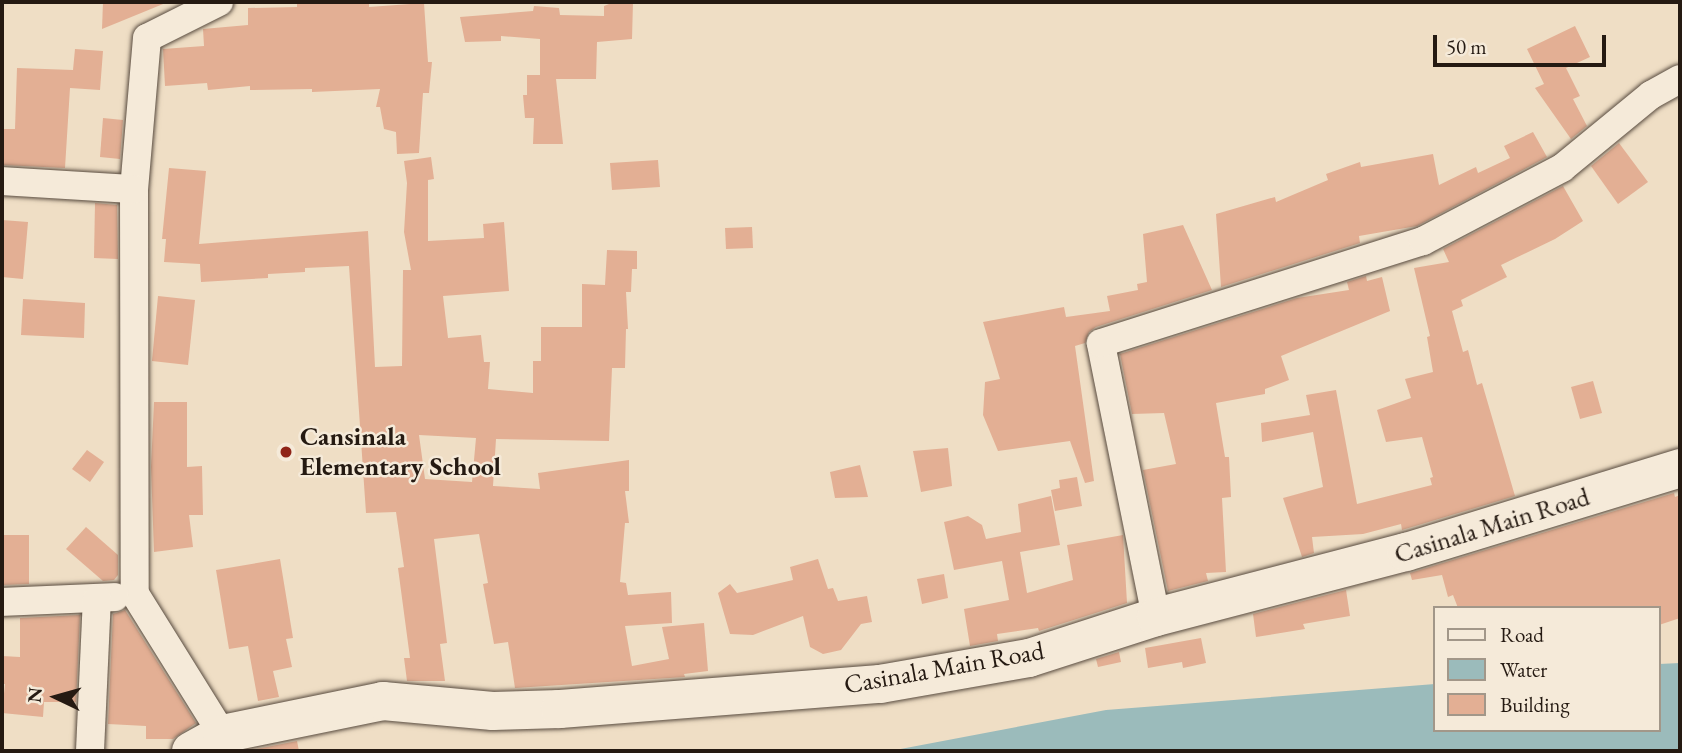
<!DOCTYPE html>
<style>
body{margin:0}
#map{position:relative;width:1682px;height:753px;overflow:hidden;background:#efdec5;font-family:"EB Garamond",serif}
div>[style]{position:absolute}
.water>*{inset:0;background:#9bbbbb}
.building>*{inset:0;background:#e3af94}
.roads{filter:drop-shadow(0 0 2px #584b3f) drop-shadow(0 0 2px #584b3f)}
.street>*{height:28px;margin:-14px;padding:0 14px;transform-origin:14px;border-radius:14px;background:#f5ead9}
.secondary>*{height:38px;margin:-19px;padding:0 19px;transform-origin:19px;border-radius:19px;background:#f5ead9}
.dots>*{width:19px;height:19px;translate:-50% -50%;box-sizing:border-box;border:4px solid #f5ead9;border-radius:50%}
span{translate:-50% -50%;white-space:nowrap;text-align:center;line-height:1.15;-webkit-text-stroke:5px #f5ead9;paint-order:stroke}
.poi-label{font-size:26px;color:#251a12;font-weight:700}
.left{translate:0 -50%;text-align:left}
.street-label{font-size:26px;color:#251a12}
.frame{position:absolute;inset:0;border:4px solid #251a12;pointer-events:none}
.legend{position:absolute;left:1433px;top:606px;width:228px;height:126px;box-sizing:border-box;background:#f5ead9;border:2px solid #a29789;margin:0;padding:9px 12px;list-style:none;font-size:21px;color:#251a12}
.legend li{display:flex;align-items:center;gap:14px;height:35px}
.legend b{width:35px;border:2px solid #a29789}
.north{position:absolute;left:21px;top:662px;width:70px;height:70px;-webkit-text-stroke:5px #f5ead9;paint-order:stroke;rotate:275deg;font-size:19px;font-weight:700;line-height:28px;text-align:center;color:#251a12}
.north::after{content:'';display:block;margin:auto;width:24px;height:32px;background:#251a12;clip-path:polygon(50% 0,100% 100%,50% 72%,0 100%)}
.scale{position:absolute;left:1433px;top:35px;width:173px;height:32px;box-sizing:border-box;border:4px solid #251a12;border-top:0;padding-left:9px;font-size:21px;line-height:24px;white-space:nowrap;color:#251a12;-webkit-text-stroke:5px #f5ead9;paint-order:stroke}
</style>
<div id="map">
<div class="water">
<i style="clip-path:polygon(1680px 663px,1680px 751px,890px 751px,1106px 710px,1435px 684px,1435px 730px,1659px 730px,1659px 664px)"></i>
</div>
<div class="building">
<i style="clip-path:polygon(103px 2px,168px 2px,102px 29px)"></i>
<i style="clip-path:polygon(297px 2px,369px 2px,369px 7px,424px 3px,428px 62px,432px 62px,429px 93px,423px 93px,419px 153px,397px 154px,396px 132px,384px 129px,380px 107px,376px 107px,380px 89px,312px 92px,312px 89px,250px 90px,250px 86px,208px 90px,207px 83px,165px 86px,163px 49px,204px 46px,203px 29px,248px 25px,248px 8px,297px 7px)"></i>
<i style="clip-path:polygon(614px 2px,633px 2px,632px 39px,597px 42px,596px 79px,556px 79px,563px 144px,533px 144px,534px 118px,525px 118px,523px 95px,527px 95px,527px 75px,540px 75px,540px 39px,501px 36px,501px 41px,465px 42px,460px 17px,533px 11px,534px 6px,559px 8px,560px 15px,604px 16px,604px 6px)"></i>
<i style="clip-path:polygon(1575px 26px,1590px 57px,1566px 68px,1580px 96px,1573px 99px,1587px 126px,1571px 139px,1535px 88px,1544px 84px,1527px 49px)"></i>
<i style="clip-path:polygon(75px 49px,103px 51px,100px 90px,70px 88px,65px 168px,2px 165px,2px 129px,15px 129px,17px 68px,73px 70px)"></i>
<i style="clip-path:polygon(103px 118px,123px 120px,120px 159px,100px 157px)"></i>
<i style="clip-path:polygon(1533px 132px,1547px 157px,1417px 226px,1359px 236px,1360px 243px,1221px 287px,1216px 214px,1275px 197px,1276px 202px,1328px 180px,1326px 174px,1360px 162px,1361px 167px,1433px 154px,1439px 185px,1476px 167px,1478px 173px,1510px 158px,1504px 146px)"></i>
<i style="clip-path:polygon(1619px 143px,1648px 182px,1618px 204px,1591px 166px)"></i>
<i style="clip-path:polygon(evenodd,431px 157px,434px 179px,428px 180px,428px 241px,484px 238px,483px 224px,504px 222px,509px 291px,443px 296px,448px 338px,481px 335px,484px 362px,490px 362px,488px 389px,533px 393px,533px 361px,541px 361px,541px 327px,582px 327px,582px 284px,605px 285px,607px 250px,637px 251px,637px 269px,632px 269px,631px 292px,626px 292px,628px 329px,626px 329px,625px 368px,612px 368px,609px 441px,496px 439px,493px 486px,540px 489px,538px 473px,629px 460px,629px 491px,625px 491px,629px 523px,625px 523px,620px 582px,626px 583px,628px 595px,671px 592px,672px 623px,625px 626px,632px 666px,669px 659px,662px 627px,704px 623px,708px 671px,684px 674px,685px 677px,515px 688px,508px 642px,494px 644px,483px 584px,488px 583px,479px 534px,434px 539px,447px 643px,440px 644px,445px 681px,407px 681px,404px 658px,410px 658px,398px 568px,404px 567px,396px 512px,366px 513px,349px 266px,305px 268px,305px 272px,268px 274px,268px 278px,201px 282px,200px 264px,164px 262px,166px 239px,162px 239px,169px 168px,206px 171px,199px 244px,368px 231px,375px 367px,402px 366px,403px 270px,411px 270px,404px 232px,407px 183px,404px 161px,431px 157px,419px 435px,476px 438px,472px 482px,425px 479px,419px 435px)"></i>
<i style="clip-path:polygon(658px 160px,660px 187px,612px 190px,610px 163px)"></i>
<i style="clip-path:polygon(1563px 186px,1583px 221px,1555px 239px,1501px 265px,1507px 277px,1461px 300px,1463px 306px,1452px 311px,1463px 352px,1468px 350px,1477px 385px,1482px 383px,1515px 496px,1402px 530px,1401px 524px,1363px 534px,1312px 537px,1314px 553px,1302px 557px,1283px 498px,1323px 487px,1313px 432px,1262px 442px,1261px 423px,1310px 415px,1306px 395px,1336px 390px,1357px 504px,1432px 485px,1430px 478px,1433px 477px,1422px 437px,1386px 442px,1377px 410px,1411px 398px,1405px 379px,1433px 372px,1427px 337px,1430px 336px,1414px 268px,1449px 262px,1443px 249px)"></i>
<i style="clip-path:polygon(95px 203px,117px 205px,118px 259px,94px 258px)"></i>
<i style="clip-path:polygon(2px 220px,28px 222px,23px 279px,2px 277px)"></i>
<i style="clip-path:polygon(1183px 225px,1212px 290px,1096px 327px,1089px 332px,1085px 343px,1075px 346px,1094px 481px,1085px 483px,1070px 441px,998px 451px,983px 415px,985px 382px,1000px 379px,983px 322px,1064px 307px,1066px 317px,1110px 311px,1107px 296px,1138px 290px,1137px 284px,1147px 282px,1143px 234px)"></i>
<i style="clip-path:polygon(752px 227px,753px 248px,726px 249px,725px 228px)"></i>
<i style="clip-path:polygon(1366px 276px,1367px 281px,1382px 277px,1390px 311px,1281px 356px,1289px 380px,1265px 389px,1265px 394px,1216px 403px,1225px 457px,1229px 457px,1231px 497px,1222px 498px,1226px 572px,1206px 573px,1208px 581px,1168px 591px,1143px 470px,1176px 464px,1164px 413px,1132px 414px,1120px 354px,1297px 298px,1349px 290px,1347px 282px)"></i>
<i style="clip-path:polygon(158px 296px,195px 300px,188px 365px,152px 361px)"></i>
<i style="clip-path:polygon(23px 299px,85px 303px,84px 338px,21px 335px)"></i>
<i style="clip-path:polygon(1593px 381px,1602px 413px,1580px 419px,1571px 387px)"></i>
<i style="clip-path:polygon(154px 402px,187px 402px,187px 467px,202px 466px,203px 515px,189px 515px,193px 547px,154px 552px,151px 467px)"></i>
<i style="clip-path:polygon(948px 448px,952px 486px,921px 492px,913px 451px)"></i>
<i style="clip-path:polygon(87px 450px,104px 462px,90px 482px,72px 469px)"></i>
<i style="clip-path:polygon(860px 465px,868px 497px,835px 498px,830px 472px)"></i>
<i style="clip-path:polygon(1077px 477px,1082px 506px,1055px 511px,1051px 490px,1060px 488px,1059px 480px)"></i>
<i style="clip-path:polygon(1674px 493px,1675px 497px,1680px 495px,1680px 618px,1659px 625px,1659px 608px,1458px 608px,1453px 595px,1448px 597px,1442px 575px,1412px 580px,1410px 573px)"></i>
<i style="clip-path:polygon(1051px 496px,1060px 545px,1020px 552px,1027px 593px,1073px 580px,1067px 545px,1123px 535px,1127px 603px,1039px 631px,1038px 628px,997px 634px,998px 641px,970px 646px,964px 609px,1009px 600px,1002px 561px,954px 570px,944px 522px,968px 516px,982px 525px,986px 539px,1021px 532px,1018px 504px)"></i>
<i style="clip-path:polygon(86px 527px,118px 555px,118px 575px,114px 580px,103px 581px,66px 549px)"></i>
<i style="clip-path:polygon(2px 535px,29px 535px,29px 584px,2px 585px)"></i>
<i style="clip-path:polygon(280px 559px,293px 638px,286px 639px,292px 667px,273px 671px,279px 697px,258px 701px,248px 646px,229px 649px,216px 570px)"></i>
<i style="clip-path:polygon(818px 559px,828px 589px,833px 588px,838px 601px,867px 596px,872px 622px,861px 624px,841px 650px,823px 654px,810px 647px,803px 616px,753px 635px,730px 634px,718px 593px,730px 584px,737px 593px,793px 580px,790px 567px)"></i>
<i style="clip-path:polygon(944px 574px,948px 598px,922px 604px,917px 579px)"></i>
<i style="clip-path:polygon(1346px 590px,1350px 616px,1303px 624px,1305px 629px,1256px 637px,1253px 614px)"></i>
<i style="clip-path:polygon(125px 610px,196px 723px,173px 739px,146px 739px,146px 726px,108px 724px,113px 614px)"></i>
<i style="clip-path:polygon(80px 615px,76px 702px,44px 702px,43px 717px,2px 713px,5px 684px,2px 684px,2px 656px,20px 657px,20px 618px)"></i>
<i style="clip-path:polygon(1201px 638px,1206px 663px,1183px 668px,1182px 662px,1148px 668px,1145px 648px)"></i>
<i style="clip-path:polygon(1119px 652px,1121px 662px,1098px 667px,1096px 659px)"></i>
<i style="clip-path:polygon(297px 741px,299px 751px,247px 751px)"></i>
</div>
<div class="roads">
<div class="street">
<i style="left:219px;top:2px;width:80px;rotate:153.4deg"></i>
<i style="left:147px;top:38px;width:152px;rotate:94.9deg"></i>
<i style="left:134px;top:189px;width:405px;rotate:89.9deg"></i>
<i style="left:135px;top:594px;width:165px;rotate:58.1deg"></i>
<i style="left:2px;top:181px;width:132px;rotate:3.5deg"></i>
<i style="left:2px;top:602px;width:113px;rotate:-2.5deg"></i>
<i style="left:1156px;top:617px;width:279px;rotate:-101.4deg"></i>
<i style="left:1101px;top:343px;width:338px;rotate:-17.6deg"></i>
<i style="left:1423px;top:241px;width:157px;rotate:-27.7deg"></i>
<i style="left:1562px;top:168px;width:115px;rotate:-39.4deg"></i>
<i style="left:1651px;top:95px;width:33px;rotate:-29deg"></i>
<i style="left:90px;top:751px;width:152px;rotate:-87.4deg"></i>
</div>
<div class="secondary">
<i style="left:191px;top:751px;width:35px;rotate:-29deg"></i>
<i style="left:222px;top:734px;width:164px;rotate:-11.6deg"></i>
<i style="left:383px;top:701px;width:110px;rotate:5.2deg"></i>
<i style="left:493px;top:711px;width:67px;rotate:-1.7deg"></i>
<i style="left:560px;top:709px;width:321px;rotate:-4.5deg"></i>
<i style="left:880px;top:684px;width:151px;rotate:-9.9deg"></i>
<i style="left:1029px;top:658px;width:133px;rotate:-17.9deg"></i>
<i style="left:1156px;top:617px;width:258px;rotate:-14.6deg"></i>
<i style="left:1406px;top:552px;width:287px;rotate:-17deg"></i>
</div>
</div>
<div class="dots">
<i style="left:286px;top:452px;background:#8f2418"></i>
</div>
<div class="poi-label">
<span class="left" style="left:300px;top:452px">Cansinala<br>Elementary School</span>
</div>
<div class="street-label">
<span style="left:1492px;top:526px;rotate:-17deg">Casinala Main Road</span>
<span style="left:944px;top:668px;rotate:-10deg">Casinala Main Road</span>
</div>
<div class="frame"></div>
<ul class="legend">
<li><b style="height:9px;background:#f5ead9"></b>Road</li>
<li><b style="height:19px;background:#9bbbbb"></b>Water</li>
<li><b style="height:19px;background:#e3af94"></b>Building</li>
</ul>
<div class="north">N</div>
<div class="scale">50 m</div>
</div>
